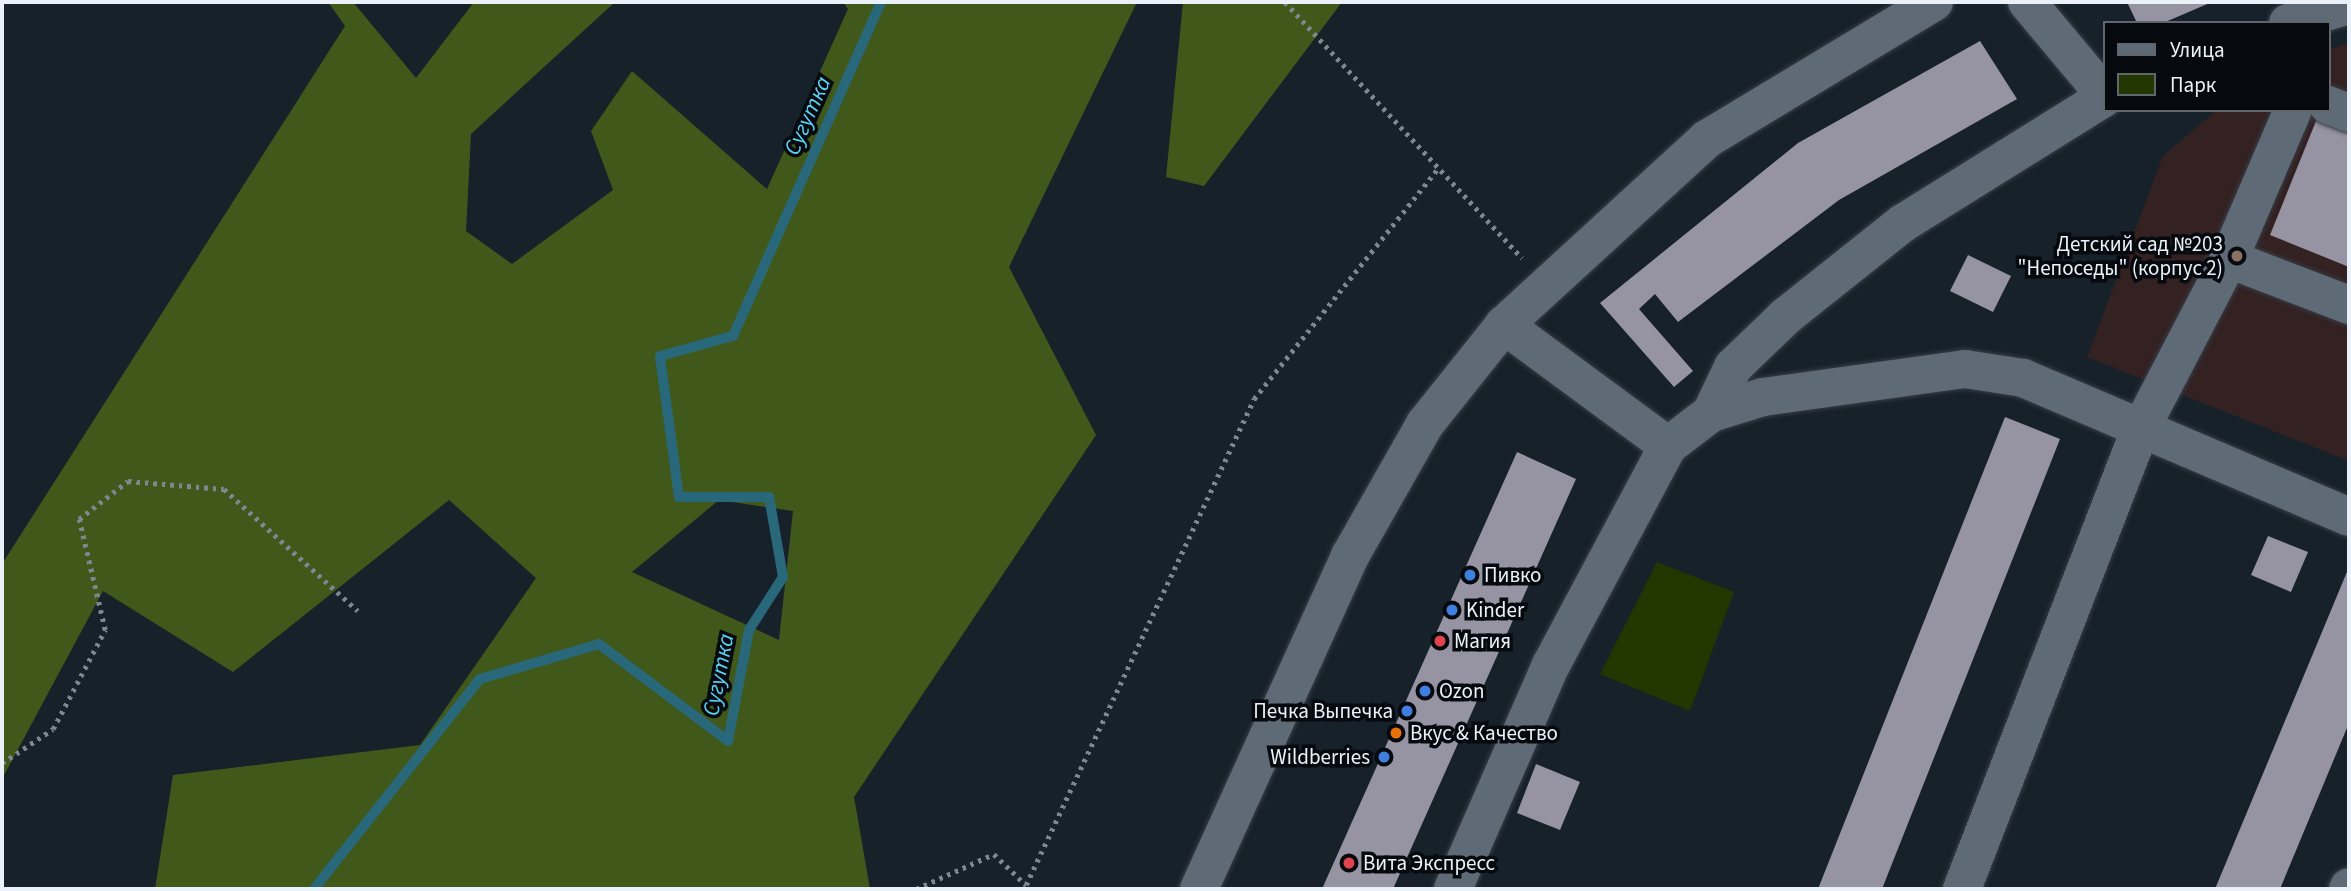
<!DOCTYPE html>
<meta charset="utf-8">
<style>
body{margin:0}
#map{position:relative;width:2351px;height:891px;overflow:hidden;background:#17212a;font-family:"Source Sans 3",sans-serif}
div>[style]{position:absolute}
.education>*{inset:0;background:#342122}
.green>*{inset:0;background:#223600}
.forest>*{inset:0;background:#40591a}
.stream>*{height:10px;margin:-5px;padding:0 5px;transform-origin:5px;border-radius:5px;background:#28687a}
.building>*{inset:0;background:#9694a3}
.path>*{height:4.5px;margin-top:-2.25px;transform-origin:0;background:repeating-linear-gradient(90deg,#7e878f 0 3.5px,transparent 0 8.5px)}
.roads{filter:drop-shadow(0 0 2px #363d45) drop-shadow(0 0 2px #363d45)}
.minor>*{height:38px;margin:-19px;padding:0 19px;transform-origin:19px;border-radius:19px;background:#5e6a75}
.dots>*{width:19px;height:19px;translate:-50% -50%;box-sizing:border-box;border:4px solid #060a0e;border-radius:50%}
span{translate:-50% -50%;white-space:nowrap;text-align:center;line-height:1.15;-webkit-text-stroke:7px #060a0e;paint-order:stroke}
.poi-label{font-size:21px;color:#eaf1f8}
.right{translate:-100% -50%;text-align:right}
.left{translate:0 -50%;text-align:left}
.water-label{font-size:23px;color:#59d3f6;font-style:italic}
.frame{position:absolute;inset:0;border:4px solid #eaf1f8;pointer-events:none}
.legend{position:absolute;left:2103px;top:21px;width:228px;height:91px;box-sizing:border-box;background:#060a0e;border:2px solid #61666c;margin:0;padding:9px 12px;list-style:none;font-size:21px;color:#eaf1f8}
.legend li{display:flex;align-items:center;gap:14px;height:35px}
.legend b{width:35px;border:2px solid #61666c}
</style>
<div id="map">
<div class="education">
<i style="clip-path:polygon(2349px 42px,2349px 461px,2087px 357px,2163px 156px,2217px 110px,2328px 110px,2328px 51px)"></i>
</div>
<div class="green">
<i style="clip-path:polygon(1657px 562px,1734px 592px,1690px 711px,1600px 674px)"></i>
</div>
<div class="forest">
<i style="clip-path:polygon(evenodd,328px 2px,353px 2px,416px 78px,474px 2px,615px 2px,471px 134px,466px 231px,512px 264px,613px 190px,591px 131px,632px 71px,767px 189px,848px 9px,843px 2px,1137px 2px,1009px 267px,1096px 435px,854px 797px,870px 889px,155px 889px,173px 775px,420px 745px,536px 578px,449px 500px,233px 672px,103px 591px,2px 779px,2px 564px,345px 26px,328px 2px,719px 500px,793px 511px,779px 640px,632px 572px,719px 500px)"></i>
<i style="clip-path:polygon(1183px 2px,1342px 2px,1204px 186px,1166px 177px)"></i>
</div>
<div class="stream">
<i style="left:314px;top:889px;width:268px;rotate:-51.7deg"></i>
<i style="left:480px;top:679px;width:124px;rotate:-16.4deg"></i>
<i style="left:599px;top:644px;width:161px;rotate:36.9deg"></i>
<i style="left:728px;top:741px;width:113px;rotate:-79.3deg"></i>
<i style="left:749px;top:630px;width:63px;rotate:-57.3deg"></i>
<i style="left:783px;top:577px;width:81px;rotate:-99.9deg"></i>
<i style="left:769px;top:497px;width:90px;rotate:180deg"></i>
<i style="left:679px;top:497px;width:142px;rotate:-97.7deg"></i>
<i style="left:660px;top:356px;width:76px;rotate:-15.3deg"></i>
<i style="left:733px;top:336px;width:365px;rotate:-66.1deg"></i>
</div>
<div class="building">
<i style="clip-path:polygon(2127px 2px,2212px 2px,2163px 23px,2137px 23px)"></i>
<i style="clip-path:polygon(1980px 41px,2017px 99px,1839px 200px,1678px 322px,1655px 294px,1639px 309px,1693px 371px,1674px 387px,1600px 303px,1798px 143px)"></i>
<i style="clip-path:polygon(2318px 116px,2349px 128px,2349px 267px,2270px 235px)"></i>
<i style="clip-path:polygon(1968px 255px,2011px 276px,1993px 312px,1950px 291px)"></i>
<i style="clip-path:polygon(2005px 417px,2060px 439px,1966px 677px,1882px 889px,1818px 889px)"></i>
<i style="clip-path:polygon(1517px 452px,1576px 479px,1393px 889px,1322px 889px)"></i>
<i style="clip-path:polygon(2268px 536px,2308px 552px,2291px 592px,2251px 575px)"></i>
<i style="clip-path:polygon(2349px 567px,2349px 723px,2280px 889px,2215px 889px)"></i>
<i style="clip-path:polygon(1536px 764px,1580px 782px,1560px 830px,1517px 813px)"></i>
</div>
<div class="path">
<i style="left:1285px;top:2px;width:349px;rotate:47.2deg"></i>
<i style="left:2px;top:763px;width:61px;rotate:-33.7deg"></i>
<i style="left:53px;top:729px;width:112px;rotate:-62.3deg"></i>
<i style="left:105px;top:630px;width:114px;rotate:-103.2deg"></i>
<i style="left:79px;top:519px;width:62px;rotate:-37.8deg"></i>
<i style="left:128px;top:481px;width:96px;rotate:4.8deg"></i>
<i style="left:224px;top:489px;width:181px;rotate:42.3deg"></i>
<i style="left:916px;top:889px;width:85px;rotate:-24.2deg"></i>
<i style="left:994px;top:854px;width:45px;rotate:44.1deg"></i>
<i style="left:1026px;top:885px;width:537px;rotate:-64.87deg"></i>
<i style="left:1254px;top:399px;width:297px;rotate:-51.4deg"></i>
</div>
<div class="roads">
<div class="minor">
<i style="left:2027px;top:2px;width:120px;rotate:50.1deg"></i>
<i style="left:2288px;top:23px;width:64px;rotate:-16.4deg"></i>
<i style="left:2328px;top:105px;width:22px;rotate:21deg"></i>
<i style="left:2229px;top:259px;width:129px;rotate:21deg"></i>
<i style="left:1504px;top:325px;width:204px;rotate:36.4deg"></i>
<i style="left:1711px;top:413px;width:51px;rotate:-64.4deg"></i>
<i style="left:1733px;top:367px;width:74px;rotate:-43.9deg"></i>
<i style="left:1786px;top:316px;width:149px;rotate:-38.5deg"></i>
<i style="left:1903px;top:223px;width:237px;rotate:-31.9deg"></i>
<i style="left:1199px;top:889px;width:366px;rotate:-65.6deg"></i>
<i style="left:1350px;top:556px;width:152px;rotate:-60.4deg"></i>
<i style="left:1425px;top:424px;width:127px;rotate:-51.4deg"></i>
<i style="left:1504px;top:325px;width:275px;rotate:-42.5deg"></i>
<i style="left:1707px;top:139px;width:265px;rotate:-31.1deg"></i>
<i style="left:1453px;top:889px;width:244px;rotate:-66.4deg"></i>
<i style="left:1551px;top:665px;width:248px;rotate:-61.9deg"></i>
<i style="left:1668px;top:446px;width:54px;rotate:-37.5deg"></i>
<i style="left:1711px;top:413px;width:54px;rotate:-17.1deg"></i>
<i style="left:1763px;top:397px;width:204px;rotate:-7.9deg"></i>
<i style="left:1965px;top:369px;width:59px;rotate:8.8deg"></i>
<i style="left:2023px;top:378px;width:354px;rotate:23.1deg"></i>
<i style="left:1962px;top:889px;width:492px;rotate:-68.8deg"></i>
<i style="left:2140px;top:430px;width:193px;rotate:-62.5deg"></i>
<i style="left:2229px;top:259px;width:162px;rotate:-66.8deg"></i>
<i style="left:2348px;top:889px;width:2px;rotate:-63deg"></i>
</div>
</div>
<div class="dots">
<i style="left:2237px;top:256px;background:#8d6e63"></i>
<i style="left:1470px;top:575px;background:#3f7fe0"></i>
<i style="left:1452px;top:610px;background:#3f7fe0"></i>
<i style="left:1440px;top:641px;background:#e0444e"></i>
<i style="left:1425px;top:691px;background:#3f7fe0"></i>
<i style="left:1407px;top:711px;background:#3f7fe0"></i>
<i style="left:1396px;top:733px;background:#e8710a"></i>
<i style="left:1384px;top:757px;background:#3f7fe0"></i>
<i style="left:1349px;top:863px;background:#e0444e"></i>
</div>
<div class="poi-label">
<span class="right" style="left:2223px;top:256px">Детский сад №203<br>"Непоседы" (корпус 2)</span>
<span class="left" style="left:1484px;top:575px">Пивко</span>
<span class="left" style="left:1466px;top:610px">Kinder</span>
<span class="left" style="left:1454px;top:641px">Магия</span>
<span class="left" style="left:1439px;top:691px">Ozon</span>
<span class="right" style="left:1393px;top:711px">Печка Выпечка</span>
<span class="left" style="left:1410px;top:733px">Вкус &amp; Качество</span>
<span class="right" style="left:1370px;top:757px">Wildberries</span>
<span class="left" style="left:1363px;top:863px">Вита Экспресс</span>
</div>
<div class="water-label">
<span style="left:808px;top:116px;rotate:-66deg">Сугутка</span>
<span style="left:719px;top:675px;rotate:-79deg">Сугутка</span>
</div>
<div class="frame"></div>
<ul class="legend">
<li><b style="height:9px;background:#5e6a75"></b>Улица</li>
<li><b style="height:19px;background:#223600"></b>Парк</li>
</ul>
</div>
